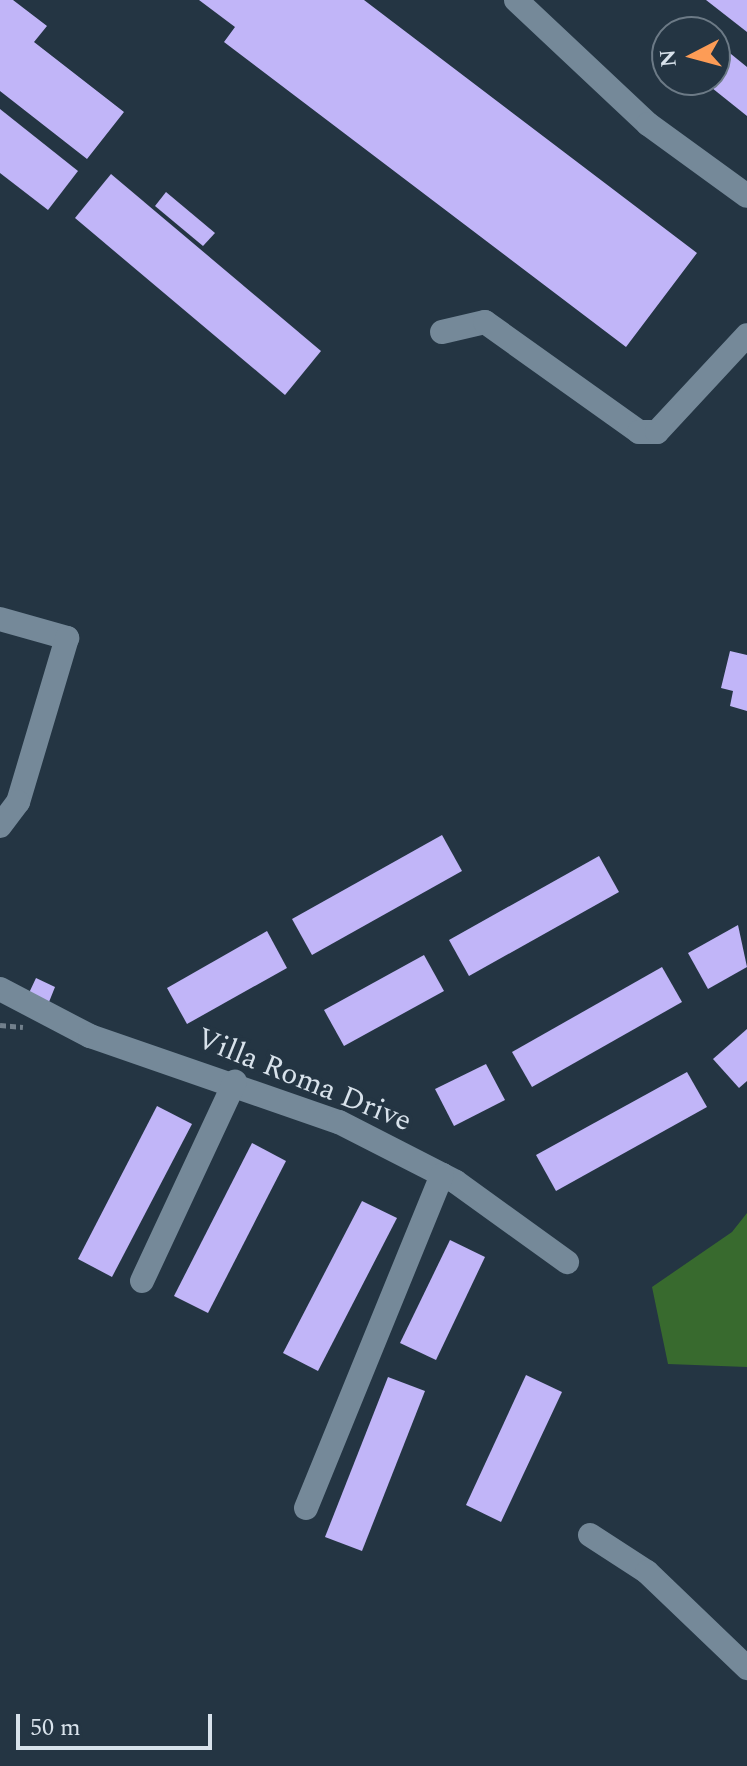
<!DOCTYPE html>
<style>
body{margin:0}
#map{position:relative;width:747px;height:1766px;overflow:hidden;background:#243543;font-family:Spectral,serif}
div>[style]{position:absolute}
.green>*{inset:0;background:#386a2e}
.building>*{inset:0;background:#c1b5f8}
.path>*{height:5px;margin-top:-2.5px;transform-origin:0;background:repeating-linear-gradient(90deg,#72808c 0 6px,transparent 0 10px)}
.minor>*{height:24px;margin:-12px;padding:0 12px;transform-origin:12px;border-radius:12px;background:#758999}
span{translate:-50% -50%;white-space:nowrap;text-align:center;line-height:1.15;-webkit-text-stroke:8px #243543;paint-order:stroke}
.street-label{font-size:30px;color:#d8e2eb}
.north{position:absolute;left:651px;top:16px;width:80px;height:80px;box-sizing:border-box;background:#243543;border:2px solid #6c7a86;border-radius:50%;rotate:264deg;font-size:22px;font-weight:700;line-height:32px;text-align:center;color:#d8e2eb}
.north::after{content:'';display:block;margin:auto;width:28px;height:36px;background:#fd9c56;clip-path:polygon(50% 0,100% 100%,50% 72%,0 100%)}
.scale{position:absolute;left:16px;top:1714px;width:196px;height:36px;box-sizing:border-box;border:4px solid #d8e2eb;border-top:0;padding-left:10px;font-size:24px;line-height:28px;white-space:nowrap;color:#d8e2eb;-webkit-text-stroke:6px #243543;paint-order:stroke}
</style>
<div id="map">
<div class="green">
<i style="clip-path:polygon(747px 1213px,747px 1367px,668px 1364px,652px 1287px,732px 1232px)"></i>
</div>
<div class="building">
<i style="clip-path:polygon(0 0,13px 0,47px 26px,34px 42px,124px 112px,87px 159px,0 91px)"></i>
<i style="clip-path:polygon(199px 0,364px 0,697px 253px,626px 347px,224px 42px,235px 27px)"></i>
<i style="clip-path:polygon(706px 0,747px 0,747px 32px)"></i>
<i style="clip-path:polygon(715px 41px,747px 67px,747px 116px,702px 80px,715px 80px)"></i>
<i style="clip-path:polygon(0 109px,78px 171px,48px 210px,0 173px)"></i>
<i style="clip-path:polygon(111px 174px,321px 351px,285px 395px,75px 218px)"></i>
<i style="clip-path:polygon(166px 192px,215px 233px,203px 246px,155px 206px)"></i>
<i style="clip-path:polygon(730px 651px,747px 655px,747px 711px,730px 706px,733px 691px,721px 688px)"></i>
<i style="clip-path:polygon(442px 835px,462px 871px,312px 955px,292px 919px)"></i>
<i style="clip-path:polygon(599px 856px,619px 892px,469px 976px,449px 940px)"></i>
<i style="clip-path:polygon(738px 925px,747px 967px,708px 989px,688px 953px)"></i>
<i style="clip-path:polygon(267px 931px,287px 968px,187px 1024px,167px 988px)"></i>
<i style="clip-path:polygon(424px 955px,444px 991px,344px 1046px,324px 1010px)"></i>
<i style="clip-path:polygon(662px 967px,682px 1002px,532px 1087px,512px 1052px)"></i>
<i style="clip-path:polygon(36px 978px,55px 987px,49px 1002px,29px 993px)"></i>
<i style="clip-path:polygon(747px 1029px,747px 1081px,739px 1088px,713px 1059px)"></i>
<i style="clip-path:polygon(486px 1064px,505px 1100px,454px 1126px,435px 1089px)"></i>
<i style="clip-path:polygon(687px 1072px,707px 1107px,556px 1191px,536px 1155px)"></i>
<i style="clip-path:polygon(157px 1106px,192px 1124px,112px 1277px,78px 1259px)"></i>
<i style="clip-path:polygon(252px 1143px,286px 1161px,208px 1313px,174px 1296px)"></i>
<i style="clip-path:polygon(362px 1201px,397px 1218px,318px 1371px,283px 1353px)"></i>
<i style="clip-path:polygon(450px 1240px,485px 1257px,436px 1360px,400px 1343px)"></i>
<i style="clip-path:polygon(526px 1375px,562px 1392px,501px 1522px,466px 1505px)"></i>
<i style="clip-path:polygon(388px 1377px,425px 1391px,362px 1551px,325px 1537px)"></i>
</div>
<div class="path">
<i style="left:0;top:1025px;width:23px;rotate:5deg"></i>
</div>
<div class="minor">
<i style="left:516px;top:0;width:181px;rotate:43.2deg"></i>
<i style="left:648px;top:124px;width:122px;rotate:36deg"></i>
<i style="left:442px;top:332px;width:44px;rotate:-13.1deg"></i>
<i style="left:485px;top:322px;width:189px;rotate:35.5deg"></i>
<i style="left:639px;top:432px;width:18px"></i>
<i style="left:657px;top:432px;width:132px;rotate:-47.1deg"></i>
<i style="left:0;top:619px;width:70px;rotate:15.8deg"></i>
<i style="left:67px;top:638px;width:171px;rotate:106.6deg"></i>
<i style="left:18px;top:802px;width:30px;rotate:127deg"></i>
<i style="left:0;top:989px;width:102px;rotate:27.6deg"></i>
<i style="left:90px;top:1036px;width:263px;rotate:19.1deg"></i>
<i style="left:339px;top:1122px;width:131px;rotate:27.1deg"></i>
<i style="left:456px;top:1182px;width:137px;rotate:35.8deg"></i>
<i style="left:142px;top:1281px;width:220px;rotate:-65deg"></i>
<i style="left:306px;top:1508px;width:360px;rotate:-67.8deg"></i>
<i style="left:590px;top:1535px;width:68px;rotate:33deg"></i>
<i style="left:647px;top:1572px;width:139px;rotate:43.8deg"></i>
</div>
<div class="street-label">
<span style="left:304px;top:1080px;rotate:22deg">Villa Roma Drive</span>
</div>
<div class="north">N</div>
<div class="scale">50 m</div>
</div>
